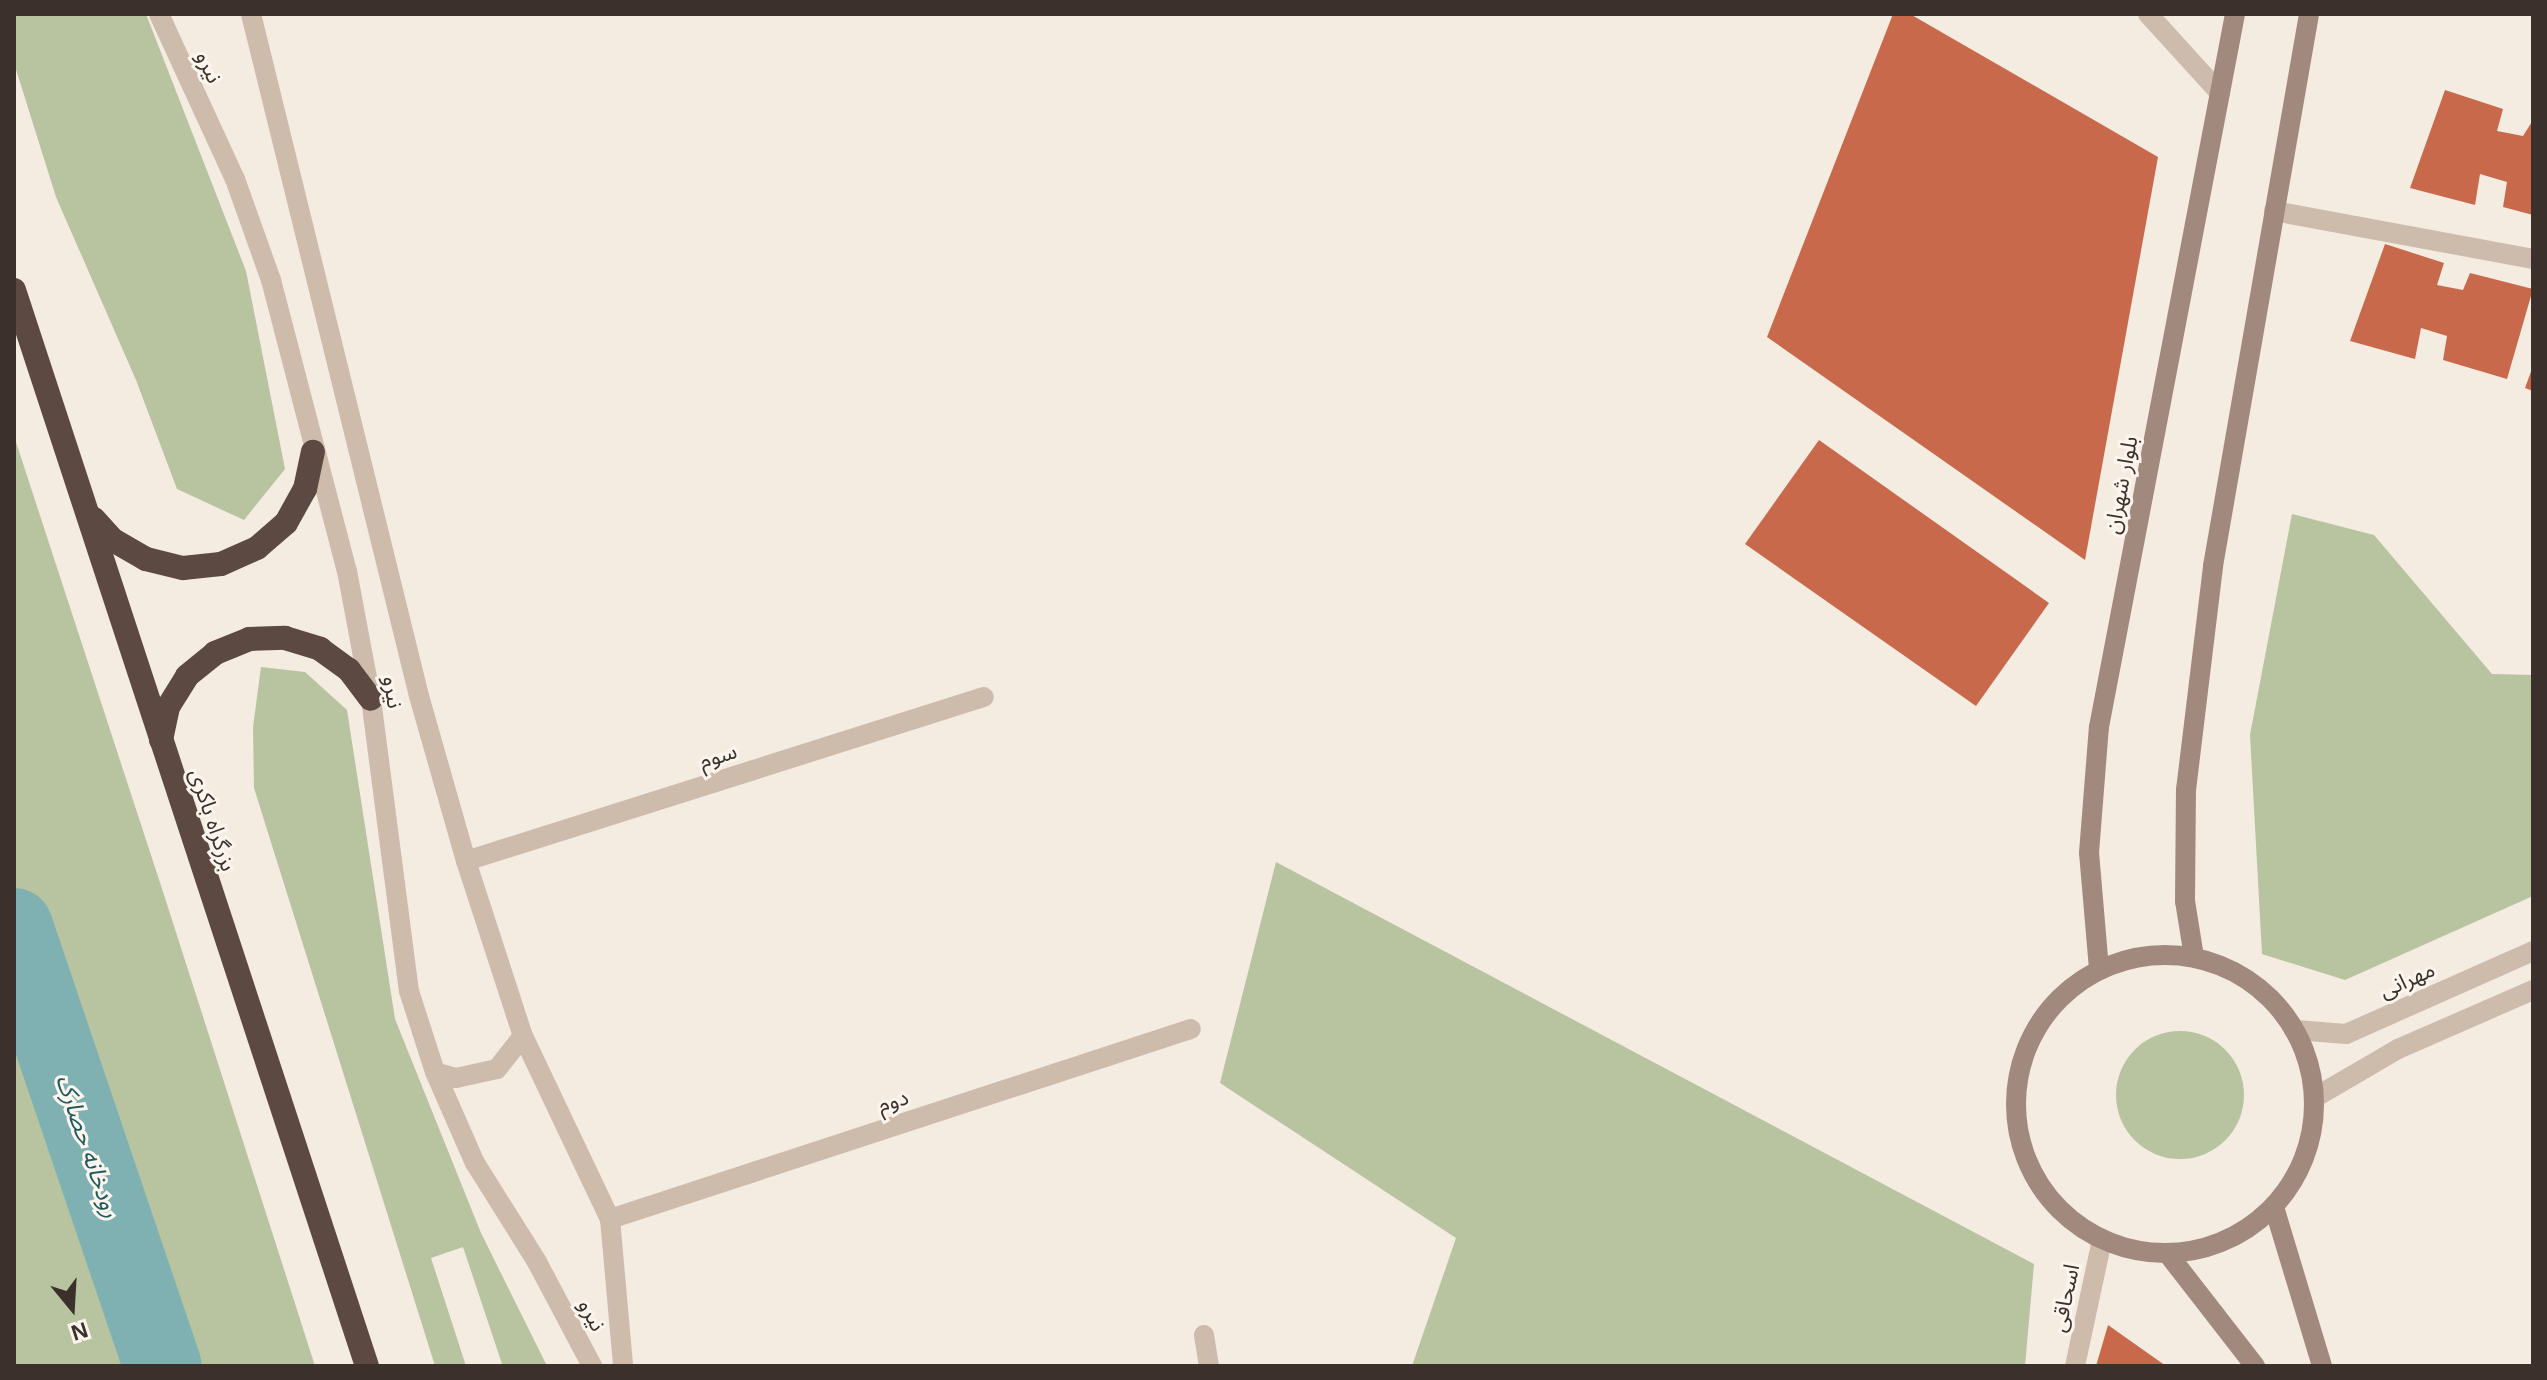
<!DOCTYPE html>
<meta charset="utf-8">
<style>
body{margin:0}
#map{position:relative;width:2547px;height:1380px;overflow:hidden;background:#f4ebe1;font-family:Helvetica,"Noto Sans Arabic",sans-serif}
div>[style]{position:absolute}
.green>*{inset:0;background:#b8c4a0}
.round{border-radius:50%}
.river>*{height:78px;margin:-39px;padding:0 39px;transform-origin:39px;border-radius:39px;background:#7fb0b2}
.building>*{inset:0;background:#c8694b}
.lane>*{height:20px;margin:-10px;padding:0 10px;transform-origin:10px;border-radius:10px;background:#cdbbac}
.street>*{height:20px;margin:-10px;padding:0 10px;transform-origin:10px;border-radius:10px;background:#cdbbac}
.secondary>*{height:20px;margin:-10px;padding:0 10px;transform-origin:10px;border-radius:10px;background:#a18a7d}
.secondary>.ring{margin:-10px;padding:0;box-sizing:content-box;background:none;border:20px solid #a18a7d;border-radius:50%}
.highway>*{height:24px;margin:-12px;padding:0 12px;transform-origin:12px;border-radius:12px;background:#5c4a42}
span{translate:-50% -50%;white-space:nowrap;text-align:center;line-height:1.15;-webkit-text-stroke:6px #fbf5ee;paint-order:stroke}
.street-label{font-size:22px;color:#3b302b}
.water-label{font-size:24px;color:#1f5a5e;font-style:italic}
.frame{position:absolute;inset:0;border:16px solid #3b302b;pointer-events:none}
.north{position:absolute;left:32px;top:1268px;width:80px;height:80px;-webkit-text-stroke:6px #fbf5ee;paint-order:stroke;rotate:162deg;font-size:22px;font-weight:700;line-height:32px;text-align:center;color:#3b302b}
.north::after{content:'';display:block;margin:auto;width:28px;height:36px;background:#3b302b;clip-path:polygon(50% 0,100% 100%,50% 72%,0 100%)}
</style>
<div id="map">
<div class="green">
<i style="clip-path:polygon(14px 14px,146px 14px,246px 271px,285px 469px,244px 520px,177px 489px,136px 380px,56px 197px,14px 63px)"></i>
<i style="clip-path:polygon(14px 436px,165px 898px,315px 1366px,14px 1366px)"></i>
<i style="clip-path:polygon(2292px 514px,2374px 535px,2492px 674px,2533px 675px,2533px 896px,2345px 980px,2262px 954px,2250px 735px)"></i>
<i style="clip-path:polygon(261px 667px,305px 672px,347px 710px,395px 1019px,481px 1233px,547px 1366px,502px 1364px,463px 1247px,431px 1258px,466px 1366px,435px 1366px,254px 788px,253px 727px)"></i>
<i style="clip-path:polygon(1276px 862px,2034px 1264px,2025px 1366px,1412px 1366px,1456px 1238px,1220px 1083px)"></i>
<i class="round" style="left:2116px;top:1031px;width:128px;height:128px"></i>
</div>
<div class="river">
<i style="left:14px;top:927px;width:464px;rotate:71.3deg"></i>
</div>
<div class="building">
<i style="clip-path:polygon(1893px 14px,1910px 14px,2158px 157px,2085px 560px,1767px 337px)"></i>
<i style="clip-path:polygon(2445px 90px,2503px 109px,2497px 131px,2523px 136px,2533px 120px,2533px 215px,2503px 207px,2507px 182px,2480px 174px,2475px 205px,2410px 188px)"></i>
<i style="clip-path:polygon(2385px 244px,2444px 263px,2437px 285px,2463px 290px,2470px 273px,2533px 289px,2507px 379px,2443px 360px,2447px 336px,2421px 328px,2415px 359px,2350px 341px)"></i>
<i style="clip-path:polygon(2533px 366px,2533px 391px,2525px 388px)"></i>
<i style="clip-path:polygon(1819px 440px,2049px 603px,1976px 706px,1745px 544px)"></i>
<i style="clip-path:polygon(2108px 1325px,2166px 1366px,2096px 1366px)"></i>
</div>
<div class="lane">
<i style="left:2274px;top:211px;width:263px;rotate:10.5deg"></i>
</div>
<div class="street">
<i style="left:159px;top:14px;width:182px;rotate:65.3deg"></i>
<i style="left:235px;top:179px;width:107px;rotate:70.4deg"></i>
<i style="left:271px;top:280px;width:301px;rotate:75.4deg"></i>
<i style="left:347px;top:571px;width:130px;rotate:79.4deg"></i>
<i style="left:371px;top:699px;width:294px;rotate:82.6deg"></i>
<i style="left:409px;top:991px;width:85px;rotate:72.2deg"></i>
<i style="left:435px;top:1072px;width:99px;rotate:66.3deg"></i>
<i style="left:475px;top:1163px;width:117px;rotate:57.9deg"></i>
<i style="left:537px;top:1262px;width:118px;rotate:62.1deg"></i>
<i style="left:251px;top:14px;width:702px;rotate:76.16deg"></i>
<i style="left:419px;top:696px;width:172px;rotate:74.1deg"></i>
<i style="left:466px;top:861px;width:184px;rotate:72deg"></i>
<i style="left:523px;top:1036px;width:203px;rotate:64.6deg"></i>
<i style="left:610px;top:1219px;width:148px;rotate:84.9deg"></i>
<i style="left:2148px;top:14px;width:107px;rotate:47.7deg"></i>
<i style="left:466px;top:861px;width:543px;rotate:-17.57deg"></i>
<i style="left:2296px;top:1030px;width:50px;rotate:4.6deg"></i>
<i style="left:2346px;top:1034px;width:205px;rotate:-23.9deg"></i>
<i style="left:435px;top:1072px;width:22px;rotate:16deg"></i>
<i style="left:456px;top:1078px;width:42px;rotate:-12.4deg"></i>
<i style="left:497px;top:1069px;width:42px;rotate:-51.8deg"></i>
<i style="left:2314px;top:1098px;width:97px;rotate:-30.3deg"></i>
<i style="left:2398px;top:1049px;width:147px;rotate:-23.6deg"></i>
<i style="left:610px;top:1219px;width:611px;rotate:-18.11deg"></i>
<i style="left:1204px;top:1335px;width:31px;rotate:81deg"></i>
<i style="left:2075px;top:1366px;width:129px;rotate:-77.9deg"></i>
</div>
<div class="secondary">
<i class="ring" style="left:2016px;top:955px;width:278px;height:278px"></i>
<i style="left:2194px;top:957px;width:57px;rotate:-99.1deg"></i>
<i style="left:2185px;top:901px;width:111px;rotate:-89.5deg"></i>
<i style="left:2186px;top:790px;width:226px;rotate:-83.1deg"></i>
<i style="left:2213px;top:566px;width:560px;rotate:-80.13deg"></i>
<i style="left:2099px;top:969px;width:116px;rotate:-94.9deg"></i>
<i style="left:2089px;top:853px;width:126px;rotate:-85.5deg"></i>
<i style="left:2099px;top:727px;width:726px;rotate:-79.2deg"></i>
<i style="left:2274px;top:1207px;width:166px;rotate:73.2deg"></i>
<i style="left:2168px;top:1254px;width:142px;rotate:52.2deg"></i>
</div>
<div class="highway">
<i style="left:14px;top:290px;width:1132px;rotate:71.84deg"></i>
<i style="left:94px;top:519px;width:28px;rotate:48deg"></i>
<i style="left:113px;top:540px;width:38px;rotate:30deg"></i>
<i style="left:146px;top:559px;width:38px;rotate:14deg"></i>
<i style="left:183px;top:568px;width:38px;rotate:-6deg"></i>
<i style="left:221px;top:564px;width:39px;rotate:-24deg"></i>
<i style="left:257px;top:548px;width:38px;rotate:-41deg"></i>
<i style="left:286px;top:523px;width:39px;rotate:-61deg"></i>
<i style="left:305px;top:489px;width:38px;rotate:-78deg"></i>
<i style="left:161px;top:740px;width:34px;rotate:-78deg"></i>
<i style="left:168px;top:707px;width:36px;rotate:-58deg"></i>
<i style="left:187px;top:676px;width:36px;rotate:-39deg"></i>
<i style="left:215px;top:653px;width:37px;rotate:-22deg"></i>
<i style="left:249px;top:639px;width:36px;rotate:-2deg"></i>
<i style="left:285px;top:638px;width:37px;rotate:17deg"></i>
<i style="left:320px;top:649px;width:36px;rotate:36deg"></i>
<i style="left:349px;top:670px;width:36px;rotate:53deg"></i>
</div>
<div class="street-label">
<span style="left:209px;top:67px;rotate:65deg">نیرو</span>
<span style="left:2121px;top:485px;rotate:-79deg">بلوار شهران</span>
<span style="left:393px;top:692px;rotate:81deg">نیرو</span>
<span style="left:718px;top:756px;rotate:-18deg">سوم</span>
<span style="left:213px;top:820px;rotate:72deg">بزرگراه باکری</span>
<span style="left:2407px;top:980px;rotate:-24deg">مهرانی</span>
<span style="left:893px;top:1101px;rotate:-18deg">دوم</span>
<span style="left:2065px;top:1298px;rotate:-78deg">اسحاقی</span>
<span style="left:592px;top:1315px;rotate:62deg">نیرو</span>
</div>
<div class="water-label">
<span style="left:88px;top:1146px;rotate:71deg">رودخانه حصارک</span>
</div>
<div class="frame"></div>
<div class="north">N</div>
</div>
